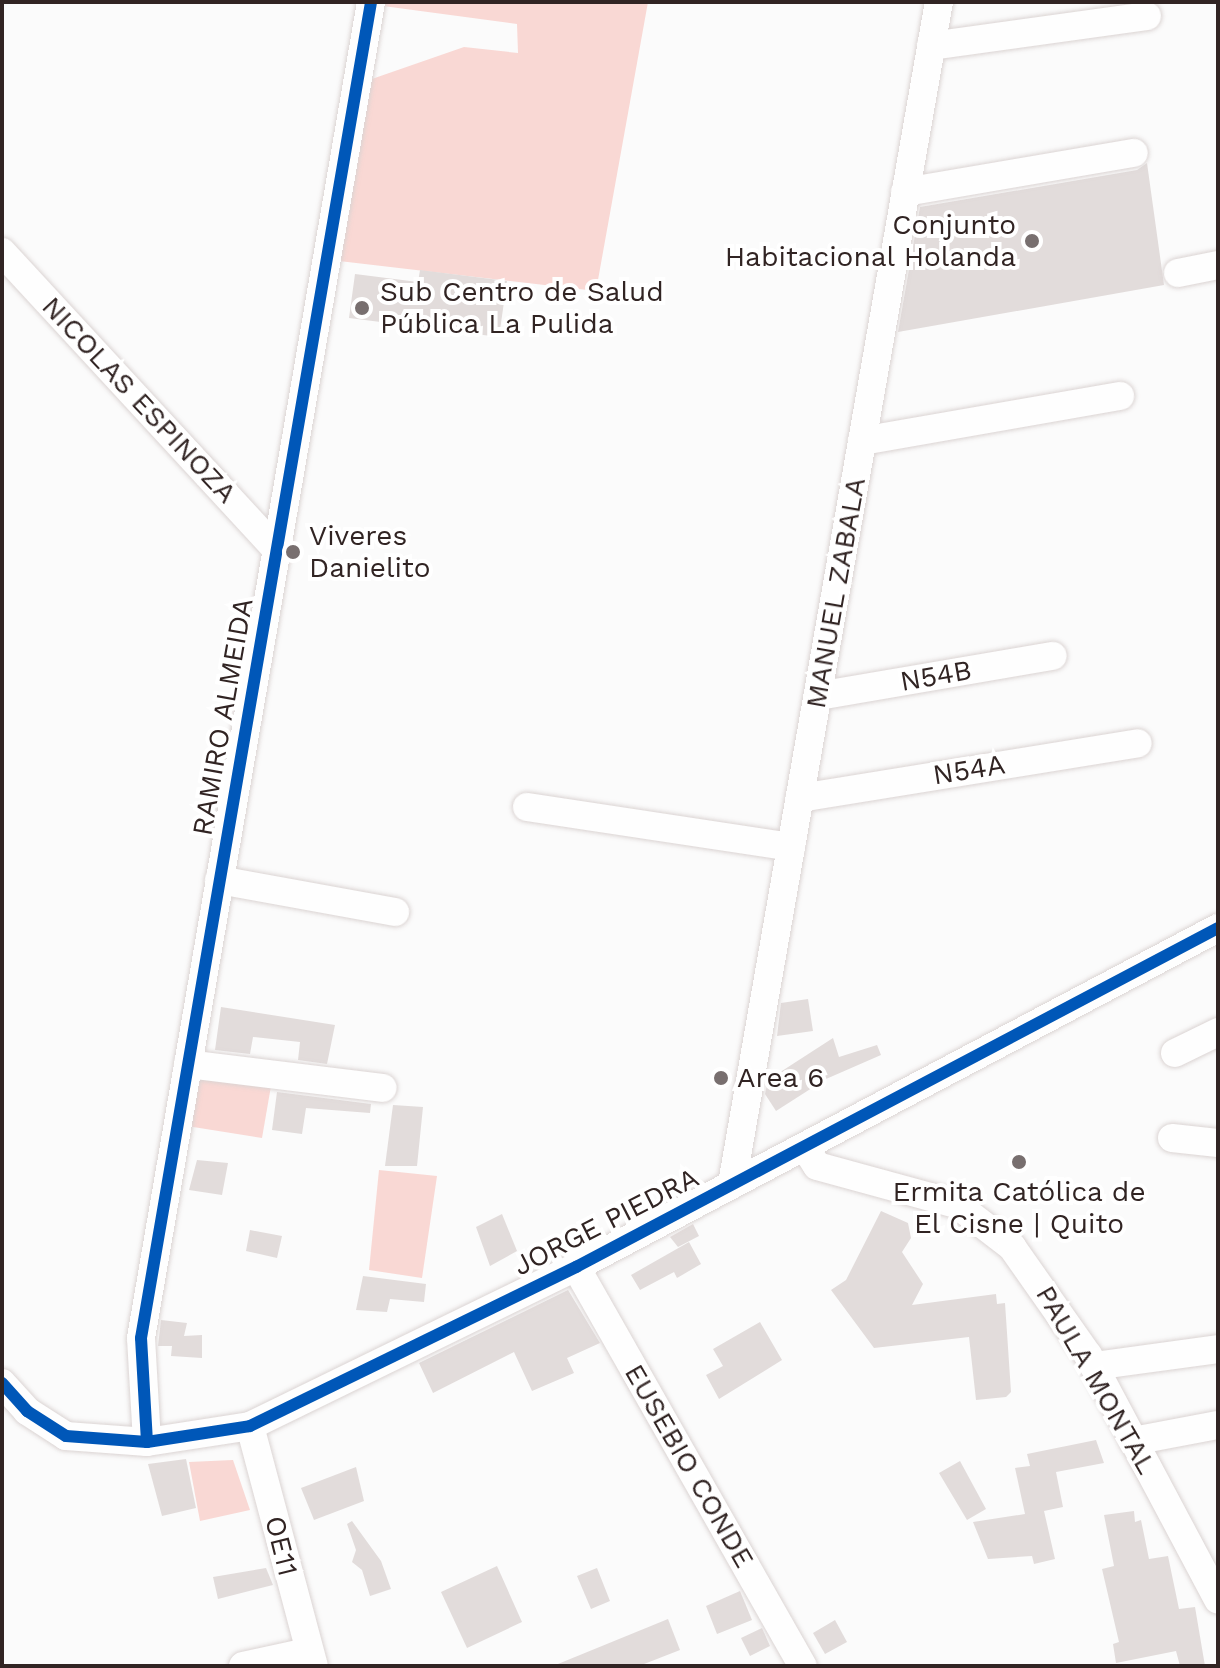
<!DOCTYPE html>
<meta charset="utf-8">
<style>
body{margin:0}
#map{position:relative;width:1220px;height:1668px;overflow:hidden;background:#fbfbfb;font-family:"Work Sans",sans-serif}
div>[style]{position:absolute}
.green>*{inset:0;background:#f9d8d4}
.building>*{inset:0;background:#e2dcdb}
.roads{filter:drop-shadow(0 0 2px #dbd4d3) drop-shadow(0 0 2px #dbd4d3)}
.minor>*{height:28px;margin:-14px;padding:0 14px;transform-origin:14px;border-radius:14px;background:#fefefe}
.cycleway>*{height:12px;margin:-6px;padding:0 6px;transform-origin:6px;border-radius:6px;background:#0057b8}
.dots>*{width:22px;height:22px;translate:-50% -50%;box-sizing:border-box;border:4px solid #fff;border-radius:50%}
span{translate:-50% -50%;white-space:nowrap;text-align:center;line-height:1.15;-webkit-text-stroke:8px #fff;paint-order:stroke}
.poi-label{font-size:28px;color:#312423}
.right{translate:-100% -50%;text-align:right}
.left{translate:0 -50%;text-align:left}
.street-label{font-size:28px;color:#312423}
.frame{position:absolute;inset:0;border:4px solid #312423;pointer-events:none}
</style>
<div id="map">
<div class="green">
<i style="clip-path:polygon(384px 2px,648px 2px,596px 291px,339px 261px,369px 80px,464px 47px,518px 53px,517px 24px,383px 6px)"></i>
<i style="clip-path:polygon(196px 1072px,271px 1086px,262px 1138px,187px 1126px)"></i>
<i style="clip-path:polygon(379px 1170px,437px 1176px,422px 1278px,369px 1270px)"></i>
<i style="clip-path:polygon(233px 1460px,250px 1510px,200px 1521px,189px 1462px)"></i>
</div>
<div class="building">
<i style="clip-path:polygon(1147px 163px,1164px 285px,898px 332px,920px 207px,1137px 170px)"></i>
<i style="clip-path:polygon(420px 270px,507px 281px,499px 337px,349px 318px,355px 274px,418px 282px)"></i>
<i style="clip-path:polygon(808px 999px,813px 1031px,777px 1036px,781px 1003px)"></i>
<i style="clip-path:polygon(221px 1007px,335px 1025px,327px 1064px,298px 1060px,300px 1042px,253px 1037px,250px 1054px,215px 1050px)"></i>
<i style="clip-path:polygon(833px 1038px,839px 1057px,877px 1045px,881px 1055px,826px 1079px,776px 1111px,765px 1094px,768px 1080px)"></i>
<i style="clip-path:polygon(277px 1092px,371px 1104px,370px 1113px,306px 1108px,302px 1134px,272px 1130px)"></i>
<i style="clip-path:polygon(393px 1105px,423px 1107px,417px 1166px,385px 1166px)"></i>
<i style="clip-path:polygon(197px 1160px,228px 1163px,222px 1195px,189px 1190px)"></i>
<i style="clip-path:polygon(881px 1211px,908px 1223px,911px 1238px,902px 1252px,923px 1284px,912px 1305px,996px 1294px,997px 1304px,1005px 1303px,1011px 1392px,1006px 1397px,976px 1400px,969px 1337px,874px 1348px,831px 1290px,846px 1280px)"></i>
<i style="clip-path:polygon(502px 1214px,517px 1251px,490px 1266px,476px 1227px)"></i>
<i style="clip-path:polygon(693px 1224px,699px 1236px,678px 1247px,670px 1237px)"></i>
<i style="clip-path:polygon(250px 1230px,282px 1236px,277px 1258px,246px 1251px)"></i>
<i style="clip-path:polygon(689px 1242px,701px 1264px,677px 1278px,674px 1272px,640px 1290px,631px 1275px)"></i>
<i style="clip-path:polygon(363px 1276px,426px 1284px,424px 1302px,390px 1299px,387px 1312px,356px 1310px)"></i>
<i style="clip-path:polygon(568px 1290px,600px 1343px,567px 1358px,574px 1373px,532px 1391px,514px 1352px,433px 1393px,419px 1363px)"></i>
<i style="clip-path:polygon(161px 1320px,187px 1323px,184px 1336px,202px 1335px,202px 1358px,171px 1356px,172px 1346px,158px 1346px)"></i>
<i style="clip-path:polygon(760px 1322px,782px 1360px,719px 1399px,706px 1375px,723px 1366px,713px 1349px)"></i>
<i style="clip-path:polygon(1096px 1440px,1104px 1463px,1056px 1472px,1063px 1507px,1044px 1511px,1055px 1559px,1034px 1564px,1032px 1556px,988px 1559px,973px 1522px,1025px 1514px,1015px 1468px,1030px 1466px,1027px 1454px)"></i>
<i style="clip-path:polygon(186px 1459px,196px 1508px,162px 1516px,148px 1464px)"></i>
<i style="clip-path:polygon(960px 1461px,986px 1509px,967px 1520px,939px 1473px)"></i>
<i style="clip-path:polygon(356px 1467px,364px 1501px,314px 1520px,301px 1488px)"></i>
<i style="clip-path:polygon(1134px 1511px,1135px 1522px,1141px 1520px,1149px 1559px,1168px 1556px,1179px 1609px,1195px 1607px,1205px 1666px,1180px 1666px,1176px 1651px,1116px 1663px,1113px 1644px,1119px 1642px,1102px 1569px,1114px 1566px,1104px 1515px)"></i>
<i style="clip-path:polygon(352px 1521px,381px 1561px,391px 1589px,370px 1596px,362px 1570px,352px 1562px,356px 1550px,347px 1524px)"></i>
<i style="clip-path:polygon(497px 1566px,522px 1622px,467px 1648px,441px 1592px)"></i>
<i style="clip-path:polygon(266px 1568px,273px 1585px,218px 1599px,213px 1577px)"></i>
<i style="clip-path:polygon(597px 1568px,610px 1601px,591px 1609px,577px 1576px)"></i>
<i style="clip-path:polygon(740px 1591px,752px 1620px,717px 1634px,706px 1606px)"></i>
<i style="clip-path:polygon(668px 1619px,680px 1650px,639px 1666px,553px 1666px)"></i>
<i style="clip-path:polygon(835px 1620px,847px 1642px,825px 1654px,813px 1633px)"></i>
<i style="clip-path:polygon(762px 1628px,770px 1646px,750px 1656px,741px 1638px)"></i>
</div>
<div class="roads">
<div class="minor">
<i style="left:931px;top:46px;width:218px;rotate:-7.9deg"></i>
<i style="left:905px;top:192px;width:232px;rotate:-9.7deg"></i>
<i style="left:2px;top:252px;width:404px;rotate:47.3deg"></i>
<i style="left:1178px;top:273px;width:41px;rotate:-11.3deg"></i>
<i style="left:862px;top:441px;width:262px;rotate:-9.9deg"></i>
<i style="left:818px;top:696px;width:238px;rotate:-9.7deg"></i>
<i style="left:800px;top:798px;width:342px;rotate:-9.2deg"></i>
<i style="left:527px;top:807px;width:267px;rotate:8.6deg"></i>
<i style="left:219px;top:880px;width:179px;rotate:10.3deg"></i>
<i style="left:1175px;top:1053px;width:48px;rotate:-26deg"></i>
<i style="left:188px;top:1064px;width:196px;rotate:7deg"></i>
<i style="left:1172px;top:1138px;width:46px;rotate:6.2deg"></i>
<i style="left:805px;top:1147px;width:22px;rotate:58deg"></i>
<i style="left:817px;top:1166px;width:144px;rotate:15.3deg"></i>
<i style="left:956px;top:1204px;width:71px;rotate:37.5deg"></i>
<i style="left:1012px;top:1247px;width:132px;rotate:54.9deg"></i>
<i style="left:1088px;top:1355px;width:277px;rotate:62deg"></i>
<i style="left:732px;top:1184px;width:1200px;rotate:-80.07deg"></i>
<i style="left:576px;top:1267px;width:459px;rotate:60.4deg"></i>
<i style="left:1094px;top:1366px;width:125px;rotate:-7.8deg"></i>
<i style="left:2px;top:1383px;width:38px;rotate:48deg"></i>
<i style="left:27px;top:1411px;width:46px;rotate:32.7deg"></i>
<i style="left:66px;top:1436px;width:81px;rotate:4.2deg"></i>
<i style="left:147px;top:1442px;width:104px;rotate:-8.8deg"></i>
<i style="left:250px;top:1426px;width:363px;rotate:-26deg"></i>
<i style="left:576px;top:1267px;width:726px;rotate:-27.84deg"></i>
<i style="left:250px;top:1426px;width:248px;rotate:75.1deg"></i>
<i style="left:1133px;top:1441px;width:86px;rotate:-10.7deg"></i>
<i style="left:147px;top:1442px;width:104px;rotate:-93.3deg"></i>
<i style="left:141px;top:1338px;width:1356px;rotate:-80.23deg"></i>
<i style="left:243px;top:1666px;width:66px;rotate:-12.2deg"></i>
</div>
</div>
<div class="cycleway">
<i style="left:2px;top:1383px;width:38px;rotate:48deg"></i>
<i style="left:27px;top:1411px;width:46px;rotate:32.7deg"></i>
<i style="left:66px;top:1436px;width:81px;rotate:4.2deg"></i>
<i style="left:147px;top:1442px;width:104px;rotate:-8.8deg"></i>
<i style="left:250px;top:1426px;width:363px;rotate:-26deg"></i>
<i style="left:576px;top:1267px;width:726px;rotate:-27.84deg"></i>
<i style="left:147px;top:1442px;width:104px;rotate:-93.3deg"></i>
<i style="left:141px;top:1338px;width:1356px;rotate:-80.23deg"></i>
</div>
<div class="dots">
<i style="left:1032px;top:241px;background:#786f6f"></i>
<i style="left:362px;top:308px;background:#786f6f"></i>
<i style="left:293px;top:552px;background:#786f6f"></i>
<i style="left:721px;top:1078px;background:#786f6f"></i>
<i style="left:1019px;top:1162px;background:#786f6f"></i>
</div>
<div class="poi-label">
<span class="right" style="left:1016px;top:241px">Conjunto<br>Habitacional Holanda</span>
<span class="left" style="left:380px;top:308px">Sub Centro de Salud<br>Pública La Pulida</span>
<span class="left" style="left:309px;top:552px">Viveres<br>Danielito</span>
<span class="left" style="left:737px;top:1078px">Area 6</span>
<span style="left:1019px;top:1208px">Ermita Católica de<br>El Cisne | Quito</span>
</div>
<div class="street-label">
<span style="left:139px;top:400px;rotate:47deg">NICOLAS ESPINOZA</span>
<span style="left:836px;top:593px;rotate:-80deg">MANUEL ZABALA</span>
<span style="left:936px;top:676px;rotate:-10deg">N54B</span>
<span style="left:223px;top:717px;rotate:-80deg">RAMIRO ALMEIDA</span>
<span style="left:969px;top:770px;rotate:-9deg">N54A</span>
<span style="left:606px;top:1222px;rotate:-27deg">JORGE PIEDRA</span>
<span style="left:1096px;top:1380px;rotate:60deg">PAULA MONTAL</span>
<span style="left:689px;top:1466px;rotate:60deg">EUSEBIO CONDE</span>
<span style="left:281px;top:1546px;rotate:76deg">OE11</span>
</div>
<div class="frame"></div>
</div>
